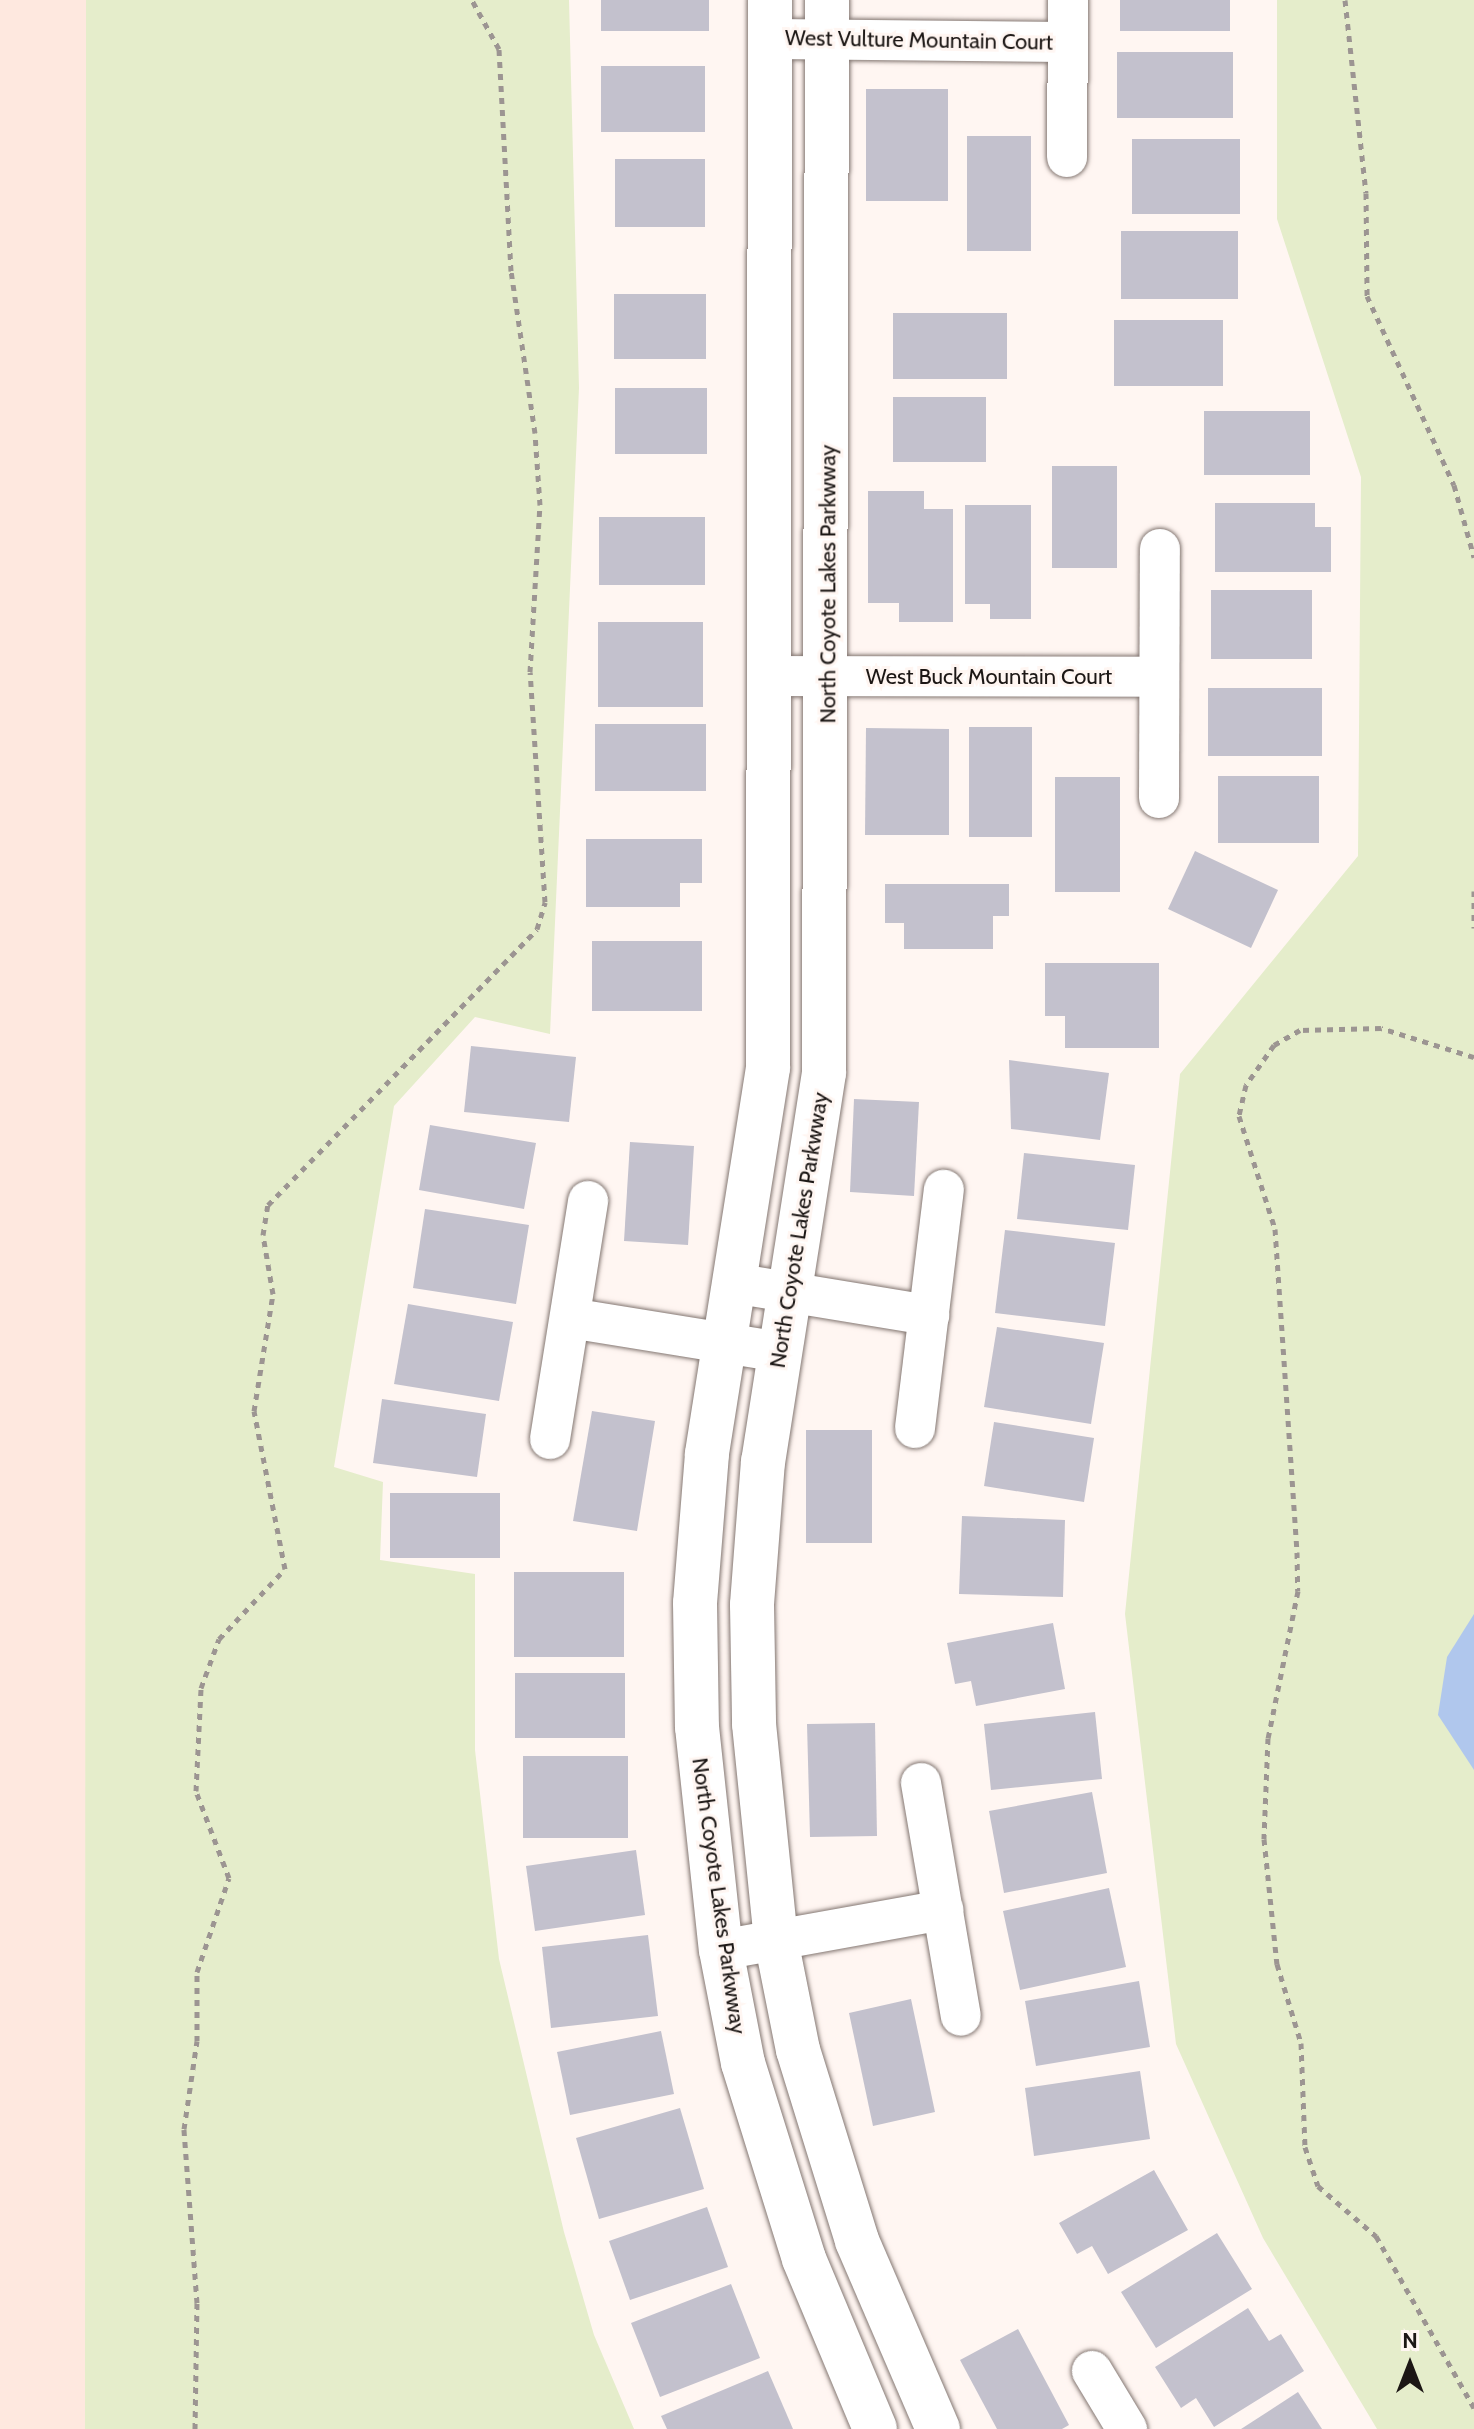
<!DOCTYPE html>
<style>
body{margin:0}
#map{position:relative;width:1474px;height:2429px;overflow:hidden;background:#fff6f2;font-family:Cabin,sans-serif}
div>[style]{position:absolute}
.built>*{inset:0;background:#fee8df}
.green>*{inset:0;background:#e5edcb}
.water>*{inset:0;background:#b0c7ed}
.building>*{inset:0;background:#c3c1cd}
.path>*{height:5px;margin-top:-2.5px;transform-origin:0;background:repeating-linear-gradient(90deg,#9c9592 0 6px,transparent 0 12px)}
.roads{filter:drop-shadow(0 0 2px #847772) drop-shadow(0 0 2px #847772)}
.street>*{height:40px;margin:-20px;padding:0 20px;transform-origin:20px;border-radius:20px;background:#fff}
.secondary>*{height:44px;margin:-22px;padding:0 22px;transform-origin:22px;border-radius:22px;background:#fff}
span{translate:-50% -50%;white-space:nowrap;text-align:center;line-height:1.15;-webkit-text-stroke:6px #fff6f2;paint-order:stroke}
.street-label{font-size:22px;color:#1c1715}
.north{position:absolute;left:1370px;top:2325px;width:80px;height:80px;-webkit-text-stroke:6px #fff6f2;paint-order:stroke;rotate:0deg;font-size:22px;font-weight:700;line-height:32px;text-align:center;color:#1c1715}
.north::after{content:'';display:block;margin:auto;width:28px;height:36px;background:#1c1715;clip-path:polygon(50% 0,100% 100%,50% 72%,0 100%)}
</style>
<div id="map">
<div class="built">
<i style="clip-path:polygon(0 0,93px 0,100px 2429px,0 2429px)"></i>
</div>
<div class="green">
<i style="clip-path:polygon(86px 0,569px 0,579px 388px,550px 1034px,475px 1017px,394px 1106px,334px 1467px,383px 1482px,380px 1560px,475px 1574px,475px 1750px,499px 1959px,564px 2232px,594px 2335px,634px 2429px,85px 2429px)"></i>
<i style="clip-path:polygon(1277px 0,1474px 0,1474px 2429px,1377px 2429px,1263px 2238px,1176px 2044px,1125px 1614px,1180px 1074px,1358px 856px,1361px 477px,1277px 219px)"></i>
</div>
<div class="water">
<i style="clip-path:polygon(1474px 1614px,1474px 1770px,1438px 1715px,1447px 1657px)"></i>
</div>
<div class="building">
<i style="clip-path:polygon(601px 0,709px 0,709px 31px,601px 31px)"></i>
<i style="clip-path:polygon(1120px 0,1230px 0,1230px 31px,1120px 31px)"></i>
<i style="clip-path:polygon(1117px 52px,1233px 52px,1233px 118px,1117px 118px)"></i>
<i style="clip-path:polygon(601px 66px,705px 66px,705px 132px,601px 132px)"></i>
<i style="clip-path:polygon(866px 89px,948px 89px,948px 201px,866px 201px)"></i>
<i style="clip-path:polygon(967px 136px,1031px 136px,1031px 251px,967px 251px)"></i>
<i style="clip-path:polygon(1132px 139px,1240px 139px,1240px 214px,1132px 214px)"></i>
<i style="clip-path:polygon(615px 159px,705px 159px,705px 227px,615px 227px)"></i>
<i style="clip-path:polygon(1121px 231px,1238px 231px,1238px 299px,1121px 299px)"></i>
<i style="clip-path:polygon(614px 294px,706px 294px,706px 359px,614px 359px)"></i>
<i style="clip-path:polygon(893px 313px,1007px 313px,1007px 379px,893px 379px)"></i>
<i style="clip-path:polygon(1114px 320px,1223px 320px,1223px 386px,1114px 386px)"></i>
<i style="clip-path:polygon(615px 388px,707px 388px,707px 454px,615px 454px)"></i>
<i style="clip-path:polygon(893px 397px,986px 397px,986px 462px,893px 462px)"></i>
<i style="clip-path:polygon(1204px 411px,1310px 411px,1310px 475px,1204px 475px)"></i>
<i style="clip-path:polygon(1052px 466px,1117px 466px,1117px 568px,1052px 568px)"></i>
<i style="clip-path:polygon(868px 491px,924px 491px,924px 509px,953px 509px,953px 622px,899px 622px,899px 603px,868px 603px)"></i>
<i style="clip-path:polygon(1215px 503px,1315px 503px,1315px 527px,1331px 527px,1331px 572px,1215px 572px)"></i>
<i style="clip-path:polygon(965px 505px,1031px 505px,1031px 619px,990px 619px,990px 604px,965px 604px)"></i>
<i style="clip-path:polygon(599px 517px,705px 517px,705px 585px,599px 585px)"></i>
<i style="clip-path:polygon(1211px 590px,1312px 590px,1312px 659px,1211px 659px)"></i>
<i style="clip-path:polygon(598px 622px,703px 622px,703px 707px,598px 707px)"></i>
<i style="clip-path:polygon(1208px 688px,1322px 688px,1322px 756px,1208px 756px)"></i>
<i style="clip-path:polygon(595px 724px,706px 724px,706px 791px,595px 791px)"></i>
<i style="clip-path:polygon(969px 727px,1032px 727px,1032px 837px,969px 837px)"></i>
<i style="clip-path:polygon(866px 728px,949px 729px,949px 835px,865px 835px)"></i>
<i style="clip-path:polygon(1218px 776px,1319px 776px,1319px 843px,1218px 843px)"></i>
<i style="clip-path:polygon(1055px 777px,1120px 777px,1120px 892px,1055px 892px)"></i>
<i style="clip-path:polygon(586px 839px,702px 839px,702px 883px,680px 883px,680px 907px,586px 907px)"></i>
<i style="clip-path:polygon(1195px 851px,1278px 890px,1251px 948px,1168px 909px)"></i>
<i style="clip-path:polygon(885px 884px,1009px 884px,1009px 916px,993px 916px,993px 949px,904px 949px,904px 923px,885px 923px)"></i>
<i style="clip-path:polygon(592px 941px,702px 941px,702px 1011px,592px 1011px)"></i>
<i style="clip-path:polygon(1045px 963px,1159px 963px,1159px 1048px,1065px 1048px,1065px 1016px,1045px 1016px)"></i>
<i style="clip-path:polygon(471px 1046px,576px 1057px,569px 1122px,464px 1112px)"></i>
<i style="clip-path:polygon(1009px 1060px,1109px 1073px,1100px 1140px,1011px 1129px)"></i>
<i style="clip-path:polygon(854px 1099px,919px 1102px,914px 1196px,850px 1192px)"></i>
<i style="clip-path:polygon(430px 1125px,536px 1143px,524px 1209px,419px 1190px)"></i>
<i style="clip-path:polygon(630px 1142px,694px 1146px,688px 1245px,624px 1241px)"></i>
<i style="clip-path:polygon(1024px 1153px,1135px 1165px,1128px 1230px,1017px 1219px)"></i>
<i style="clip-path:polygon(425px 1209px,529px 1225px,516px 1304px,413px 1288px)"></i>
<i style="clip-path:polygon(1005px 1230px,1115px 1243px,1105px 1326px,995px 1313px)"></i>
<i style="clip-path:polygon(408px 1304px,513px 1322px,499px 1401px,394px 1384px)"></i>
<i style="clip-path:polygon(997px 1327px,1104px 1343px,1091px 1424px,984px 1407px)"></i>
<i style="clip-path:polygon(382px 1399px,486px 1414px,477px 1477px,373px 1463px)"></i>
<i style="clip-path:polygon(592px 1411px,655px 1421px,637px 1531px,573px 1521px)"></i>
<i style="clip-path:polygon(994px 1422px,1094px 1438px,1084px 1502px,984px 1486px)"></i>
<i style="clip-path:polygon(806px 1430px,872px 1430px,872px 1543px,806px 1543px)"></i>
<i style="clip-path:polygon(390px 1493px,500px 1493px,500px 1558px,390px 1558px)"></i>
<i style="clip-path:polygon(962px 1516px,1065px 1520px,1063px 1597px,959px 1594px)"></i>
<i style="clip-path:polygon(514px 1572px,624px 1572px,624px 1657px,514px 1657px)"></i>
<i style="clip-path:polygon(1053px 1623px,1065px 1689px,976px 1706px,971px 1681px,955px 1684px,947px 1643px)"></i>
<i style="clip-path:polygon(515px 1673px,625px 1673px,625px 1738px,515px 1738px)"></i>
<i style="clip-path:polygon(1095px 1712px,1102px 1779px,991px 1790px,984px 1724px)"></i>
<i style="clip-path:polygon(875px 1723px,877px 1836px,810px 1837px,807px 1724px)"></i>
<i style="clip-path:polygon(523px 1756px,628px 1756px,628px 1838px,523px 1838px)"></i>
<i style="clip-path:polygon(1092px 1792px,1107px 1873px,1004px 1893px,989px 1811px)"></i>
<i style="clip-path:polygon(636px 1850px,645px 1915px,535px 1931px,526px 1866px)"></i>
<i style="clip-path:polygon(1109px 1888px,1126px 1967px,1020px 1990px,1003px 1911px)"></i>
<i style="clip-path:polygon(648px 1935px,658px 2016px,551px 2028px,542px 1947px)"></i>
<i style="clip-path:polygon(1139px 1981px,1150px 2047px,1036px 2066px,1025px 2001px)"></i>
<i style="clip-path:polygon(911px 1999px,935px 2112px,873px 2126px,849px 2013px)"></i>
<i style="clip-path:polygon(661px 2031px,674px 2094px,570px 2115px,557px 2052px)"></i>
<i style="clip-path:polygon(1140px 2071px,1150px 2139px,1034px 2156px,1025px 2088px)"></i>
<i style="clip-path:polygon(680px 2108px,704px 2189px,599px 2219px,576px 2138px)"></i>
<i style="clip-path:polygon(1154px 2170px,1188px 2230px,1108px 2274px,1092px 2246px,1077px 2254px,1059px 2223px)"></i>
<i style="clip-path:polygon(707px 2207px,728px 2267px,630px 2300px,609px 2241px)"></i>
<i style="clip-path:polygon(1217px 2233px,1252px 2289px,1156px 2348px,1121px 2292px)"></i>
<i style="clip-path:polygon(731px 2284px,760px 2358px,660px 2397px,631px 2323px)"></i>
<i style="clip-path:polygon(1248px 2308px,1269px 2341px,1281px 2334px,1304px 2371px,1214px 2427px,1196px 2398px,1181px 2408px,1155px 2367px)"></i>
<i style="clip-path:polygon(1018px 2329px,1069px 2425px,1062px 2429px,997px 2429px,960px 2360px)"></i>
<i style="clip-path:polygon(768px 2371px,793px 2429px,667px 2429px,661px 2416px)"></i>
<i style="clip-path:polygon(1298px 2392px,1322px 2429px,1241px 2429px)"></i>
</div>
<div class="path">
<i style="left:1345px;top:0;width:194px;rotate:83.8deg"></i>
<i style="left:1366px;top:193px;width:103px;rotate:89.4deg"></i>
<i style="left:1367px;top:296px;width:208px;rotate:65.3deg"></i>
<i style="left:1454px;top:485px;width:75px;rotate:74.5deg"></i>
<i style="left:1474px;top:891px;width:37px;rotate:90deg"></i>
<i style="left:1474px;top:1057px;width:97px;rotate:-162.7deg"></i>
<i style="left:1381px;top:1028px;width:81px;rotate:178.6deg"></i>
<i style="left:1300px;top:1030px;width:30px;rotate:150deg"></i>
<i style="left:1274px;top:1045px;width:49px;rotate:125deg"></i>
<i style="left:1246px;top:1085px;width:32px;rotate:103deg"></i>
<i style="left:1239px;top:1116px;width:119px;rotate:72.3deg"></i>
<i style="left:1275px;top:1229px;width:324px;rotate:86.1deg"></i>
<i style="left:1297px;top:1552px;width:39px;rotate:89deg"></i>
<i style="left:1298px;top:1591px;width:150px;rotate:101.5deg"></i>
<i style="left:1268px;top:1738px;width:101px;rotate:92.3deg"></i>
<i style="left:1264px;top:1839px;width:126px;rotate:84.1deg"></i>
<i style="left:1277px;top:1964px;width:83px;rotate:73.1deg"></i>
<i style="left:1301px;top:2043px;width:104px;rotate:87.8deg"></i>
<i style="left:1305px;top:2147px;width:41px;rotate:71.6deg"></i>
<i style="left:1318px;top:2186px;width:77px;rotate:40.8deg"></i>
<i style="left:1376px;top:2236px;width:198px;rotate:60.3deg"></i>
<i style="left:195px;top:2429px;width:126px;rotate:-89.1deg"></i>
<i style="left:197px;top:2303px;width:174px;rotate:-94.3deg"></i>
<i style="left:184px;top:2129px;width:89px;rotate:-81.6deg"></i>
<i style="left:197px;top:2041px;width:69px;rotate:-90deg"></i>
<i style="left:197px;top:1972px;width:99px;rotate:-71.2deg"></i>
<i style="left:229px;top:1878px;width:93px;rotate:-110.8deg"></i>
<i style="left:196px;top:1791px;width:103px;rotate:-87.2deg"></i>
<i style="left:201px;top:1688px;width:52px;rotate:-69.8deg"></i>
<i style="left:219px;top:1639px;width:96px;rotate:-46.7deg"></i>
<i style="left:285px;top:1569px;width:161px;rotate:-101.1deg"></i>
<i style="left:254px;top:1411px;width:119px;rotate:-80.8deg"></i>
<i style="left:273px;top:1294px;width:60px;rotate:-99.6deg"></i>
<i style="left:263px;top:1235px;width:30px;rotate:-81deg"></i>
<i style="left:268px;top:1205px;width:385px;rotate:-45.7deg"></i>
<i style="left:537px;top:929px;width:28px;rotate:-73deg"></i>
<i style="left:545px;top:902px;width:230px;rotate:-93.7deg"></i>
<i style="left:530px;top:672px;width:167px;rotate:-86.6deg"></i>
<i style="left:540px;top:505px;width:72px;rotate:-94deg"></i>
<i style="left:535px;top:433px;width:164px;rotate:-98.4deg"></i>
<i style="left:511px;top:271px;width:222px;rotate:-93.1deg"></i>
<i style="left:499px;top:49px;width:56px;rotate:-118.9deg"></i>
</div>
<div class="roads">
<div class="street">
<i style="left:770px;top:39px;width:298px;rotate:0.6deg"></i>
<i style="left:1067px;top:157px;width:157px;rotate:-89.6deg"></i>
<i style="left:771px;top:676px;width:388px;rotate:0.1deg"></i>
<i style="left:1159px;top:798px;width:249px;rotate:-89.8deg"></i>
<i style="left:733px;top:1283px;width:199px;rotate:9.3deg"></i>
<i style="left:570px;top:1318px;width:213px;rotate:9.2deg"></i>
<i style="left:915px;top:1428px;width:240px;rotate:-83.1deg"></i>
<i style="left:550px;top:1439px;width:241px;rotate:-80.9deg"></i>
<i style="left:921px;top:1783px;width:236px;rotate:80.3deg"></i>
<i style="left:721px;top:1950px;width:226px;rotate:-10.2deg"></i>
<i style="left:1092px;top:2371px;width:68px;rotate:58.9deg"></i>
</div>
<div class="secondary">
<i style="left:770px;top:0;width:1068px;rotate:90.11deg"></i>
<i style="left:768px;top:1068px;width:391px;rotate:99deg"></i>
<i style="left:707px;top:1454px;width:149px;rotate:94.6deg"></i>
<i style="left:695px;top:1603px;width:124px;rotate:89.1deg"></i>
<i style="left:697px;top:1727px;width:224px;rotate:83.9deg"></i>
<i style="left:721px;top:1950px;width:115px;rotate:79deg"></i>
<i style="left:743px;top:2063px;width:205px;rotate:72.7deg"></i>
<i style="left:804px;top:2259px;width:184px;rotate:67.3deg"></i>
<i style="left:827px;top:0;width:1073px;rotate:90.16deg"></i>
<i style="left:824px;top:1073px;width:393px;rotate:98.9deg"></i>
<i style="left:763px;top:1461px;width:144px;rotate:94.4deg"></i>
<i style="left:752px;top:1605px;width:119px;rotate:89deg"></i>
<i style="left:754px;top:1724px;width:217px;rotate:84.2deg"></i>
<i style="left:776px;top:1940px;width:112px;rotate:78.7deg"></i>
<i style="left:798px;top:2050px;width:200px;rotate:72.8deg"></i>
<i style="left:857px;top:2241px;width:205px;rotate:66.7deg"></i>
</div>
</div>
<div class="street-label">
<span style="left:919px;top:40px;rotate:1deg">West Vulture Mountain Court</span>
<span style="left:828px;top:584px;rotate:-90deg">North Coyote Lakes Parkwway</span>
<span style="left:989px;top:677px">West Buck Mountain Court</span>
<span style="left:799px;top:1230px;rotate:-81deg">North Coyote Lakes Parkwway</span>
<span style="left:719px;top:1896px;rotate:82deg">North Coyote Lakes Parkwway</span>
</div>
<div class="north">N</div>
</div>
